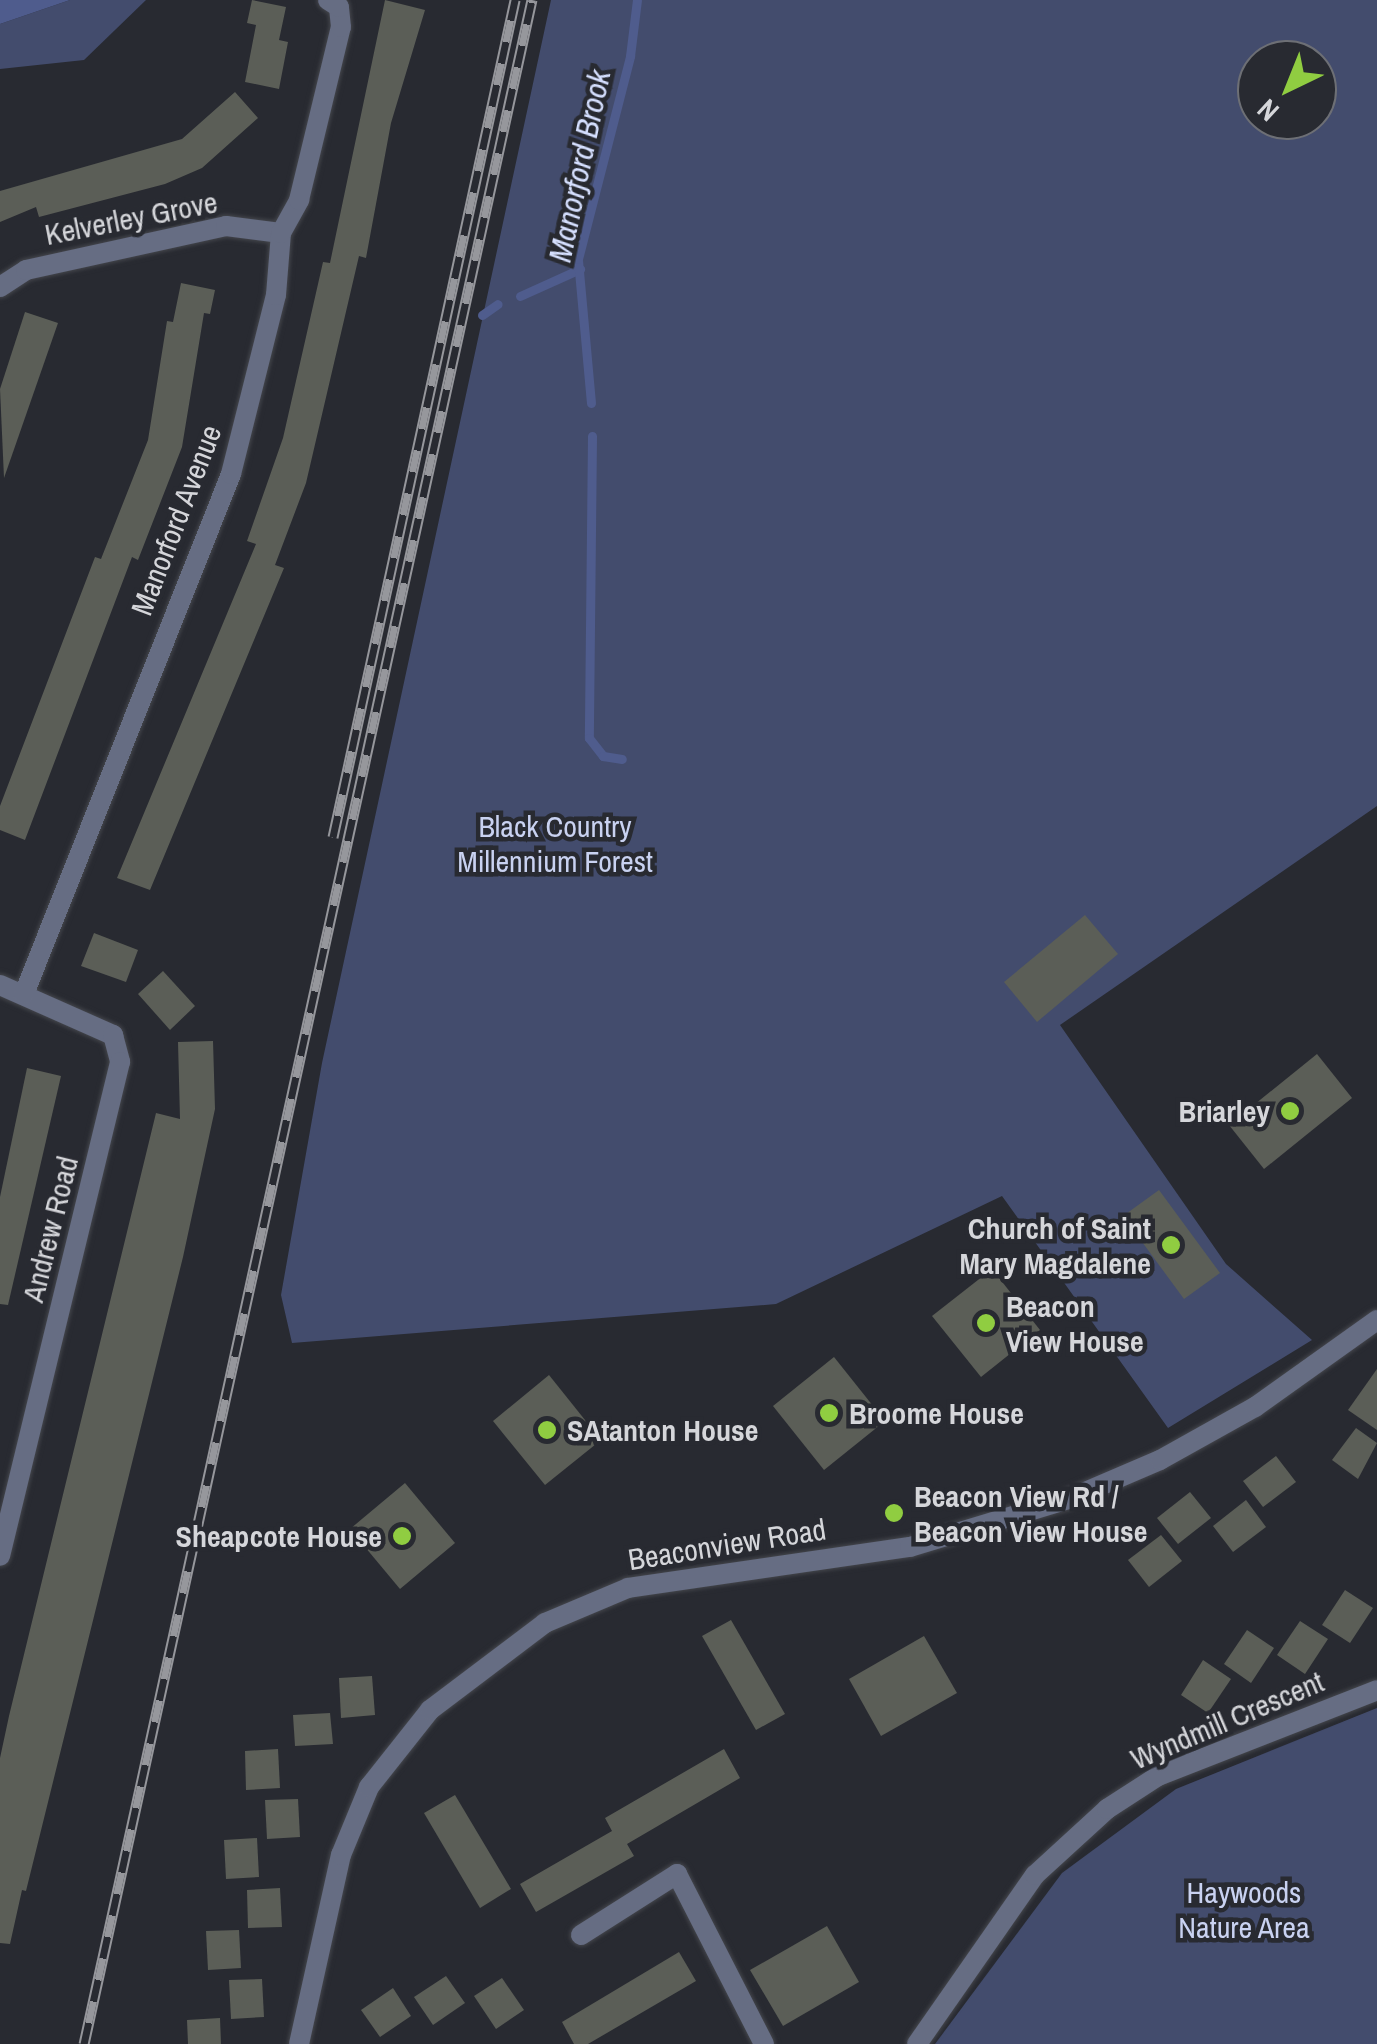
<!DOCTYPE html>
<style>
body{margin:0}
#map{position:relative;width:1377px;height:2044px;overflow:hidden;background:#282a31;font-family:"Archivo Narrow",sans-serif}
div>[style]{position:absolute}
.green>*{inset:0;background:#434c6d}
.water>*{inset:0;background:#4f5c8d}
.stream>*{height:9px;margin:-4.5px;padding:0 4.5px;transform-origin:4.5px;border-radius:4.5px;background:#4f5c8d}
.building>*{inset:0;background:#5b5e57}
.roads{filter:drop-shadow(0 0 2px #44464c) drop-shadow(0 0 2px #44464c)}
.street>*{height:20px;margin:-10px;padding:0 10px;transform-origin:10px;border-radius:10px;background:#666d83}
.rail>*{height:11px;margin-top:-5.5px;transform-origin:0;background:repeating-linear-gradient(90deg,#282a31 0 22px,#96979c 0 44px);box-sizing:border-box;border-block:2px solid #96979c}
.dots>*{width:28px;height:28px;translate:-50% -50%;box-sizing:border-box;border:5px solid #282a31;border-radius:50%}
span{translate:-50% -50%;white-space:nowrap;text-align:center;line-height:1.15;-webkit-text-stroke:9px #282a31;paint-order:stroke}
.street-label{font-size:30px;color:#d5d6da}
.park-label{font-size:30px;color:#c9d2f1}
.poi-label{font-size:30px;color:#d5d6da;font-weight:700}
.right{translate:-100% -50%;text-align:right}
.left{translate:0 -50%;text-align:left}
.water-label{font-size:32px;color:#d5dffe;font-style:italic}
.north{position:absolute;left:1237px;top:40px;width:100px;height:100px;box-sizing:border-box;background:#282a31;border:2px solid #6d6f75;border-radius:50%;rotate:223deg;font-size:28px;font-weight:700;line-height:40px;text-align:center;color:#d5d6da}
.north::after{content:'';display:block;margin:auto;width:35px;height:45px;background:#90cd41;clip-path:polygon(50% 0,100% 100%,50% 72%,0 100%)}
</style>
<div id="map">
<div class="green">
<i style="clip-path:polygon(70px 0,146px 0,84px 60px,0 69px,0 24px)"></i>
<i style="clip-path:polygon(evenodd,551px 0,1377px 0,1377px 806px,1060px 1025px,1226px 1264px,1312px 1340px,1168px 1428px,1002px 1196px,776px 1304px,292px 1343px,281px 1295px,322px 1063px,551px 0,1257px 60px,1317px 60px,1317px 120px,1257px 120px,1257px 60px)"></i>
<i style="clip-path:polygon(1377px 1708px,1377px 2044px,935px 2044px,1062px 1873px,1176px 1789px)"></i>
</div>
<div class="water">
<i style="clip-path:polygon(0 0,70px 0,0 24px)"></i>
</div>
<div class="stream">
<i style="left:520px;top:296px;width:66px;rotate:-24.2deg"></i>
<i style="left:482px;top:315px;width:19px;rotate:-35deg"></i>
<i style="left:591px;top:403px;width:145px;rotate:-95.2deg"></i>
<i style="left:578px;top:259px;width:210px;rotate:-75.6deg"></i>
<i style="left:630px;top:56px;width:56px;rotate:-82.9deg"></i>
<i style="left:592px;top:436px;width:302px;rotate:90.6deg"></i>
<i style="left:589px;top:738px;width:23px;rotate:52deg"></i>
<i style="left:603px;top:756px;width:19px;rotate:9deg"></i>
</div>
<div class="building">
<i style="clip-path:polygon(252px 0,286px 7px,279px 40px,288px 42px,279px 89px,245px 82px,256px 25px,247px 23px)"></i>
<i style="clip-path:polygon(385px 0,425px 10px,391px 123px,366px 258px,359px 256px,306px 483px,275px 565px,284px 568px,150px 890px,117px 878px,256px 544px,247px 541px,283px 438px,323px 262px,330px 263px)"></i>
<i style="clip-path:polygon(235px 92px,258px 118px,202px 168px,165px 184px,39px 217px,36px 207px,0 222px,0 191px,182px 139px)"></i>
<i style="clip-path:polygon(181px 283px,215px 290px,210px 314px,204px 313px,182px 447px,138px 560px,132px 557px,25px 840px,0 830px,0 806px,95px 557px,101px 559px,148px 440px,167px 321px,173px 322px)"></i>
<i style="clip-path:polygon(25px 312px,58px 323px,4px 478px,0 389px)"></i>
<i style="clip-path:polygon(1085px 915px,1118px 954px,1037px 1022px,1004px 982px)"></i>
<i style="clip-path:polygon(94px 933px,138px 950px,126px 982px,81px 966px)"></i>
<i style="clip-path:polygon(163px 971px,195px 1006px,170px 1030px,138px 994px)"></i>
<i style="clip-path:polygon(213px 1041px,215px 1109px,183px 1257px,26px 1891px,22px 1890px,10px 1944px,0 1943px,0 1758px,9px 1716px,156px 1113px,180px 1119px,178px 1042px)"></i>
<i style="clip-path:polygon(1317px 1054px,1352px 1098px,1264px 1169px,1229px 1125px)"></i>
<i style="clip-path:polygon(27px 1068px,61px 1076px,8px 1305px,0 1304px,0 1197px)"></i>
<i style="clip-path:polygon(1159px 1190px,1220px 1273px,1184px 1299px,1123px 1216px)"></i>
<i style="clip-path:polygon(992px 1269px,1040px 1330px,981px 1377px,932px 1316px)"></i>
<i style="clip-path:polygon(834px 1357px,885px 1421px,824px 1470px,773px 1406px)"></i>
<i style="clip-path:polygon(1377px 1369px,1377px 1430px,1348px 1410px)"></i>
<i style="clip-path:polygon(549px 1375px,601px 1440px,545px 1485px,493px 1421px)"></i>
<i style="clip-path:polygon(1356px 1428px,1377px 1443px,1358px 1479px,1332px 1460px)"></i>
<i style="clip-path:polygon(1276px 1456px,1296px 1482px,1263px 1507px,1243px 1481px)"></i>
<i style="clip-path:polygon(405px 1483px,455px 1543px,400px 1589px,350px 1529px)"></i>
<i style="clip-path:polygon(1190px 1492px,1211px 1518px,1178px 1544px,1157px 1518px)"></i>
<i style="clip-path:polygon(1246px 1500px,1266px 1527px,1233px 1552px,1213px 1526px)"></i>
<i style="clip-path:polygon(1161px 1535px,1182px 1561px,1149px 1587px,1128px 1560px)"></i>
<i style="clip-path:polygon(1345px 1590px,1373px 1608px,1350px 1643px,1322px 1625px)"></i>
<i style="clip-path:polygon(731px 1620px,785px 1714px,756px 1730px,702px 1636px)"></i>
<i style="clip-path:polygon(1300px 1621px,1328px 1639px,1305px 1674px,1277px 1655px)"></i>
<i style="clip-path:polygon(1247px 1630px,1274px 1648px,1251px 1683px,1224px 1664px)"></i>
<i style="clip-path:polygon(924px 1636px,957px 1693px,881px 1736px,849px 1679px)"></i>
<i style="clip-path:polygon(1203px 1660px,1231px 1679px,1208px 1713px,1181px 1695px)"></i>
<i style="clip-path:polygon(372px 1676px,375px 1715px,341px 1718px,339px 1678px)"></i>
<i style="clip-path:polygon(330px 1713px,333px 1744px,295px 1746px,293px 1715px)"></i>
<i style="clip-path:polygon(278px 1749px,280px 1788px,246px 1790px,245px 1751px)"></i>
<i style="clip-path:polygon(724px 1749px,740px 1778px,627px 1844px,634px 1856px,536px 1912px,520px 1884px,612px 1831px,605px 1818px)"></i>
<i style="clip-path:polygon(455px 1795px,511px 1889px,480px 1908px,424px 1813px)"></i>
<i style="clip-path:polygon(298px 1799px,300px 1837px,267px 1839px,265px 1800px)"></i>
<i style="clip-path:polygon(257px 1838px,259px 1877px,226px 1879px,224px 1840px)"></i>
<i style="clip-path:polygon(280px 1888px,282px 1927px,248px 1928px,247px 1890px)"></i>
<i style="clip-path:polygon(827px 1926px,859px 1982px,783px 2026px,750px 1970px)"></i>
<i style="clip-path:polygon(239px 1930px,241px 1968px,208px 1970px,206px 1931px)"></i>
<i style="clip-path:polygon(679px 1952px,696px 1981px,588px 2044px,574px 2044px,562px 2022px)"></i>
<i style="clip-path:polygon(446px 1976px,465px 2003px,433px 2025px,414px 1997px)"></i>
<i style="clip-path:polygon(502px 1978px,524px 2010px,496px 2029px,474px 1996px)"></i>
<i style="clip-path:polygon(262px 1979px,264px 2017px,231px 2019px,229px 1980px)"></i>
<i style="clip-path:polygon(393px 1988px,411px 2016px,380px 2037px,361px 2010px)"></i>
<i style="clip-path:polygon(220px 2018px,221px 2044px,188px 2044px,187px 2020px)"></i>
</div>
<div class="roads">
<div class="street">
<i style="left:0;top:287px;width:31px;rotate:-33deg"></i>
<i style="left:26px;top:270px;width:205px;rotate:-12.4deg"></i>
<i style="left:226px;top:226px;width:55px;rotate:7.3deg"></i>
<i style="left:0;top:985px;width:124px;rotate:23.9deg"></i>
<i style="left:113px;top:1035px;width:28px;rotate:75deg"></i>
<i style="left:120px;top:1062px;width:508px;rotate:103.65deg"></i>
<i style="left:24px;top:994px;width:560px;rotate:-68.29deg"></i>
<i style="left:231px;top:474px;width:185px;rotate:-75.9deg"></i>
<i style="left:276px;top:295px;width:62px;rotate:-85.4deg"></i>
<i style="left:281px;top:233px;width:38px;rotate:-61deg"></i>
<i style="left:299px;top:200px;width:178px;rotate:-76.4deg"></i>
<i style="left:341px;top:27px;width:20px;rotate:-96deg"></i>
<i style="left:339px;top:7px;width:13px;rotate:-148deg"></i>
<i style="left:581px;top:1935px;width:114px;rotate:-32.4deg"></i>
<i style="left:677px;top:1874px;width:191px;rotate:62.9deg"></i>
<i style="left:299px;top:2044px;width:194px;rotate:-77.5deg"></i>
<i style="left:341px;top:1855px;width:74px;rotate:-67.6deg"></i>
<i style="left:369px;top:1787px;width:98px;rotate:-51.6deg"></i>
<i style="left:430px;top:1710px;width:144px;rotate:-37.1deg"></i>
<i style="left:545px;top:1623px;width:90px;rotate:-22.9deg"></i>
<i style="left:628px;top:1588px;width:285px;rotate:-8.3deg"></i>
<i style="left:910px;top:1547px;width:166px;rotate:-16.8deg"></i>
<i style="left:1069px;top:1499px;width:99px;rotate:-23.2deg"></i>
<i style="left:1160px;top:1460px;width:109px;rotate:-29.2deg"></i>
<i style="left:1255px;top:1407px;width:150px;rotate:-35.5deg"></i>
<i style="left:917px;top:2044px;width:206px;rotate:-55.1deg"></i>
<i style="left:1035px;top:1875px;width:98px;rotate:-42.5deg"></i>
<i style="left:1107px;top:1809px;width:61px;rotate:-32.9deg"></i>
<i style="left:1158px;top:1776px;width:235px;rotate:-21.4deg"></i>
</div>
</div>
<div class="rail">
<i style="left:333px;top:837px;width:857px;rotate:-77.73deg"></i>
<i style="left:84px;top:2044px;width:2093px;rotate:-77.64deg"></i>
</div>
<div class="dots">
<i style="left:1290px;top:1111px;background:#90cd41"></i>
<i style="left:1171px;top:1245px;background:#90cd41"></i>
<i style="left:986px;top:1323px;background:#90cd41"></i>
<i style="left:829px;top:1413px;background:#90cd41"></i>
<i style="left:547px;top:1430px;background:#90cd41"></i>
<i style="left:894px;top:1513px;background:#90cd41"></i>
<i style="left:402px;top:1536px;background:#90cd41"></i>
</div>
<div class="street-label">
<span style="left:131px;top:218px;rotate:-11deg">Kelverley Grove</span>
<span style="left:176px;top:520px;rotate:-69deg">Manorford Avenue</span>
<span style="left:50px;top:1229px;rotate:-76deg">Andrew Road</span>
<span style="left:727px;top:1544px;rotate:-9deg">Beaconview Road</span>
<span style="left:1227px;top:1720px;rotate:-23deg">Wyndmill Crescent</span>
</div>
<div class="park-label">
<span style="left:555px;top:843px">Black Country<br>Millennium Forest</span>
<span style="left:1244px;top:1909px">Haywoods<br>Nature Area</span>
</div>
<div class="poi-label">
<span class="right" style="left:1270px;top:1111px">Briarley</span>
<span class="right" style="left:1151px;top:1245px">Church of Saint<br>Mary Magdalene</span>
<span class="left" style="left:1006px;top:1323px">Beacon<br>View House</span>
<span class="left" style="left:849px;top:1413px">Broome House</span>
<span class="left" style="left:567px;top:1430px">SAtanton House</span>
<span class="left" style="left:914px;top:1513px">Beacon View Rd /<br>Beacon View House</span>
<span class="right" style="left:382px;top:1536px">Sheapcote House</span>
</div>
<div class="water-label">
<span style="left:580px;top:166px;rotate:-78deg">Manorford Brook</span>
</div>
<div class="north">N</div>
</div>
